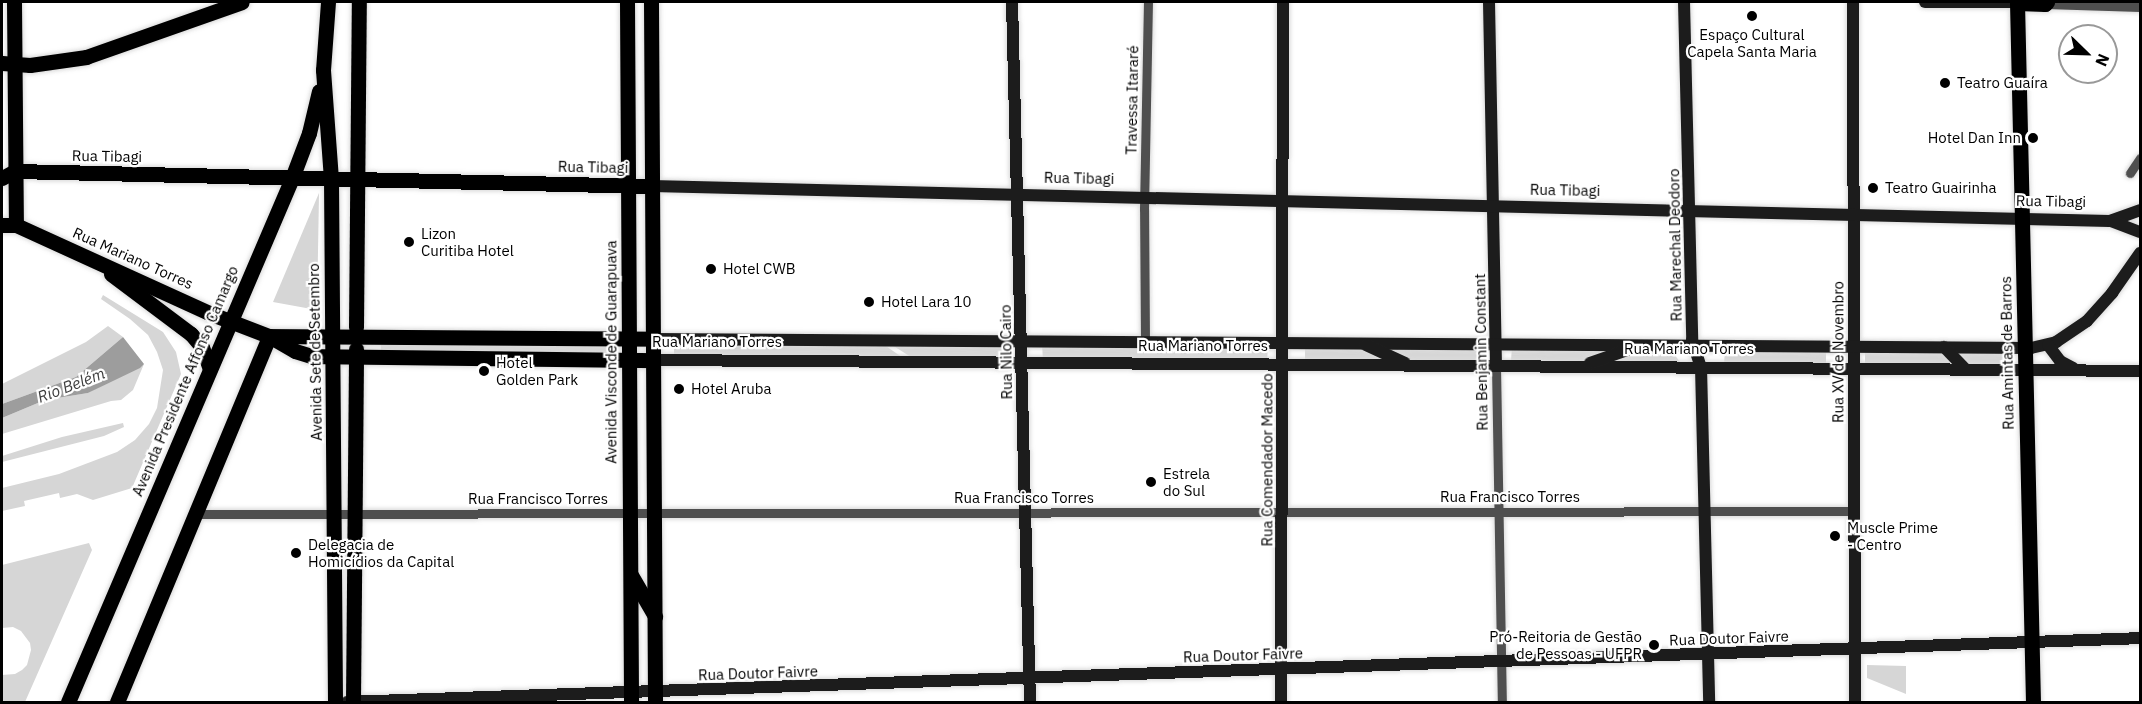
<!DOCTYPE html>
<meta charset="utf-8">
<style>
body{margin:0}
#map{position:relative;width:2142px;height:704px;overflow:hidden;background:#fff;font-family:"IBM Plex Sans",sans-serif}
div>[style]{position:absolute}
.green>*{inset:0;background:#d6d6d6}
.water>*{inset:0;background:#9d9d9d}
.roads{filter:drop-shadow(0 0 2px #dbdbdb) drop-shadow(0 0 2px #dbdbdb)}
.street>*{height:9px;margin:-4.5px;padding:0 4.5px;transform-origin:4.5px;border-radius:4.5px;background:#4f4f4f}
.secondary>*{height:12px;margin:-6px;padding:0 6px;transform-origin:6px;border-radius:6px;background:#1c1c1c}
.primary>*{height:15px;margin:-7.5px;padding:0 7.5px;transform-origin:7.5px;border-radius:7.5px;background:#000}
.dots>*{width:16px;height:16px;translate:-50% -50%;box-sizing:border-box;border:3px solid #fff;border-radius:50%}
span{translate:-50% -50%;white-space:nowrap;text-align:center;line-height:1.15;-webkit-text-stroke:4.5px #fff;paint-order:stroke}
.poi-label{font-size:15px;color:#000}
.left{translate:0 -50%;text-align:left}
.right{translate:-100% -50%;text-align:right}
.street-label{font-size:15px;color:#000}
.water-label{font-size:16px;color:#3e3e3e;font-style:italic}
.frame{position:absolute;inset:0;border:3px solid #000;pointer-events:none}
.north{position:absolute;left:2058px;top:24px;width:60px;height:60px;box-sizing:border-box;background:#fff;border:2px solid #999;border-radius:50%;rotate:113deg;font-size:16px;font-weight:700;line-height:24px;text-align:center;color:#000}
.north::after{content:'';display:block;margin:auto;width:21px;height:27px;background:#000;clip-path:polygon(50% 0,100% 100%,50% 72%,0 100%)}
</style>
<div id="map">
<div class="green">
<i style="clip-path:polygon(319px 193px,317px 310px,273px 302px)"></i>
<i style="clip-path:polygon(103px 295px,163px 332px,176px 352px,181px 374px,132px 488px,93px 500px,77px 494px,60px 498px,59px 493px,24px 501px,25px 506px,2px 511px,2px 488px,59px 474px,117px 452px,135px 440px,149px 424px,157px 408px,163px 370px,157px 352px,148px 335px,130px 319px,101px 299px)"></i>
<i style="clip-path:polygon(108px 326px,123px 337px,76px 377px,2px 404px,2px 384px,86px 342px)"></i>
<i style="clip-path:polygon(381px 339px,608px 341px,608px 358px,381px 356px)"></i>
<i style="clip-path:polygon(674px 340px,880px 342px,909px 362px,674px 358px)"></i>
<i style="clip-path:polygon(889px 343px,1002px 343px,1002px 363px,917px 361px)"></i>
<i style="clip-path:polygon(1042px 344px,1268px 346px,1267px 361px,1043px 361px)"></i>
<i style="clip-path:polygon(1305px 344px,1362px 346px,1399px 363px,1305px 360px)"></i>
<i style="clip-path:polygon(1373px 345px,1478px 346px,1479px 363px,1412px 362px)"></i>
<i style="clip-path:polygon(1512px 346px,1627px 348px,1579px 364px,1511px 361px)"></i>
<i style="clip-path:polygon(1641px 348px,1671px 349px,1681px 364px,1597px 363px)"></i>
<i style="clip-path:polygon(1725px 348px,1826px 351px,1826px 368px,1724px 366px)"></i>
<i style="clip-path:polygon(1865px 351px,1943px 353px,1961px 370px,1865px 370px)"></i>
<i style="clip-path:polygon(1948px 353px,2006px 354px,2006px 370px,1965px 371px)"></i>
<i style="clip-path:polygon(144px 364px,133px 390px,121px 400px,111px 401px,2px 434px,2px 418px,45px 400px,88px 393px)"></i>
<i style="clip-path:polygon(123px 423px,124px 427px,104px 436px,2px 462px,2px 456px,62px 437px)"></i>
<i style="clip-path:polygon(89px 543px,92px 550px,25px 702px,2px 702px,2px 675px,15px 674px,22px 670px,27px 665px,31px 650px,30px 643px,21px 631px,13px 627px,2px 628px,2px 565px)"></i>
<i style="clip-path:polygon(1867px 665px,1906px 666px,1906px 694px,1867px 678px)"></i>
</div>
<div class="water">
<i style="clip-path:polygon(123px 337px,144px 364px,140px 368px,88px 393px,45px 400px,2px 418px,2px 404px,76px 377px)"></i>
</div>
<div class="roads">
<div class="street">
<i style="left:2045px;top:4px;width:95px;rotate:1.8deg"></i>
<i style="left:2130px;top:173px;width:18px;rotate:-56deg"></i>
<i style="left:1145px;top:342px;width:133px;rotate:-90.4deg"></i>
<i style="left:1144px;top:209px;width:207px;rotate:-88.9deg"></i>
<i style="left:1496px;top:366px;width:336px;rotate:89deg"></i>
<i style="left:195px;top:514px;width:1659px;rotate:-0.1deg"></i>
</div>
<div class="secondary">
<i style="left:1012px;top:2px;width:700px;rotate:88.53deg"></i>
<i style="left:1489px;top:2px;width:364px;rotate:88.9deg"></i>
<i style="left:1684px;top:2px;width:338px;rotate:88.6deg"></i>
<i style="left:1692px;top:340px;width:28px;rotate:72deg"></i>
<i style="left:1701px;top:367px;width:335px;rotate:88.6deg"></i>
<i style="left:1853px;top:2px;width:700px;rotate:89.84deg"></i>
<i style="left:1925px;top:2px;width:92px"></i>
<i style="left:652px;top:186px;width:1458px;rotate:1.38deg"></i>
<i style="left:2110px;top:221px;width:32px;rotate:-20deg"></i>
<i style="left:2111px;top:221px;width:31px;rotate:21deg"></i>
<i style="left:653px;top:339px;width:1378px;rotate:0.37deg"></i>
<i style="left:2031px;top:348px;width:26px;rotate:-13deg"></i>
<i style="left:2056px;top:342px;width:37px;rotate:-34deg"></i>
<i style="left:2087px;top:321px;width:38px;rotate:-48deg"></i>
<i style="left:2112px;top:293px;width:49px;rotate:-55deg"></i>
<i style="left:1366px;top:345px;width:43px;rotate:24.8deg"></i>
<i style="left:2048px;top:345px;width:20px;rotate:53deg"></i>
<i style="left:2060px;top:361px;width:15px;rotate:28deg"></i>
<i style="left:1944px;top:347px;width:30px;rotate:46deg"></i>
<i style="left:653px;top:360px;width:1487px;rotate:0.42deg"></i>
<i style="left:1590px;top:363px;width:46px;rotate:-19.2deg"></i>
<i style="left:347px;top:702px;width:1794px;rotate:-2.04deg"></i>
<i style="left:1281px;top:702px;width:700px;rotate:-89.84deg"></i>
</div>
<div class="primary">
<i style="left:14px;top:2px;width:223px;rotate:89.5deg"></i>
<i style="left:328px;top:2px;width:68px;rotate:94.2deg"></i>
<i style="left:323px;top:70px;width:109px;rotate:85.8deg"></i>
<i style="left:331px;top:179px;width:523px;rotate:89.56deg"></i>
<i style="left:627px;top:2px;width:700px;rotate:89.67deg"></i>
<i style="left:651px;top:2px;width:700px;rotate:89.67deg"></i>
<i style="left:2px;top:63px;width:28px;rotate:4deg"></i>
<i style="left:30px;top:65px;width:57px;rotate:-8.1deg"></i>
<i style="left:86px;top:57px;width:165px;rotate:-19.4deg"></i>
<i style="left:2px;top:178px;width:15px;rotate:-28deg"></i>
<i style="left:15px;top:171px;width:637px;rotate:1.35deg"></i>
<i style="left:2px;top:225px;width:14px"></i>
<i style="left:16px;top:225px;width:212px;rotate:24.5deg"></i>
<i style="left:209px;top:313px;width:64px;rotate:21deg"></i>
<i style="left:269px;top:336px;width:30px;rotate:30deg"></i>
<i style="left:295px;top:351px;width:17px;rotate:17deg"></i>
<i style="left:311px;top:356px;width:342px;rotate:0.7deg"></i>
<i style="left:111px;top:274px;width:100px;rotate:36.9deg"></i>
<i style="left:191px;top:334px;width:17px;rotate:50deg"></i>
<i style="left:202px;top:347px;width:23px;rotate:70deg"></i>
<i style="left:356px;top:327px;width:325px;rotate:-89.5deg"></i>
<i style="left:269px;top:336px;width:384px;rotate:0.4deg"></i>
<i style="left:631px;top:575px;width:48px;rotate:59.7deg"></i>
<i style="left:68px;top:702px;width:570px;rotate:-66.85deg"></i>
<i style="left:292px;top:178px;width:48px;rotate:-69.3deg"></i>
<i style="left:309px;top:133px;width:43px;rotate:-76.6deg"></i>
<i style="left:117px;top:702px;width:396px;rotate:-67.4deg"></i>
<i style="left:353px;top:702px;width:353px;rotate:-89.5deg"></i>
<i style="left:2033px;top:702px;width:699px;rotate:-91.31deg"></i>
<i style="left:2017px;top:3px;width:28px;rotate:2deg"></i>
<i style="left:2045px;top:4px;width:3px;rotate:-45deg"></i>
</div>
</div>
<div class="dots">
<i style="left:1752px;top:16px;background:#000"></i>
<i style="left:1945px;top:83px;background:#000"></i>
<i style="left:2033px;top:138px;background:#000"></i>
<i style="left:1873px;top:188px;background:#000"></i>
<i style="left:409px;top:242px;background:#000"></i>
<i style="left:711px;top:269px;background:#000"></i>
<i style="left:869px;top:302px;background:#000"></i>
<i style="left:484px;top:371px;background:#000"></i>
<i style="left:679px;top:389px;background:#000"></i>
<i style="left:1151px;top:482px;background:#000"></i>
<i style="left:1835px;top:536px;background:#000"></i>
<i style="left:296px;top:553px;background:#000"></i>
<i style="left:1654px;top:645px;background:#000"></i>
</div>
<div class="poi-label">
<span style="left:1752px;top:43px">Espaço Cultural<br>Capela Santa Maria</span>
<span class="left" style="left:1957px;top:83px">Teatro Guaíra</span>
<span class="right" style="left:2021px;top:138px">Hotel Dan Inn</span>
<span class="left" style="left:1885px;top:188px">Teatro Guairinha</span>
<span class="left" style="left:421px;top:242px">Lizon<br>Curitiba Hotel</span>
<span class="left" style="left:723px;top:269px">Hotel CWB</span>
<span class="left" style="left:881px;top:302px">Hotel Lara 10</span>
<span class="left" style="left:496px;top:371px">Hotel<br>Golden Park</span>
<span class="left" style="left:691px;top:389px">Hotel Aruba</span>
<span class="left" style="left:1163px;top:482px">Estrela<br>do Sul</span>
<span class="left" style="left:1847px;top:536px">Muscle Prime<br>- Centro</span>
<span class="left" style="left:308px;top:553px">Delegacia de<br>Homicídios da Capital</span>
<span class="right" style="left:1642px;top:645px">Pró-Reitoria de Gestão<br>de Pessoas - UFPR</span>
</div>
<div class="street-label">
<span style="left:1132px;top:100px;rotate:-89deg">Travessa Itararé</span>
<span style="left:107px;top:156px;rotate:1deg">Rua Tibagi</span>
<span style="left:593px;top:167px;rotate:1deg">Rua Tibagi</span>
<span style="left:1079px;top:178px;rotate:1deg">Rua Tibagi</span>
<span style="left:1565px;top:190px;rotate:1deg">Rua Tibagi</span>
<span style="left:2051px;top:201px;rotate:1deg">Rua Tibagi</span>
<span style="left:1675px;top:245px;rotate:-91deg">Rua Marechal Deodoro</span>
<span style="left:133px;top:258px;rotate:24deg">Rua Mariano Torres</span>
<span style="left:717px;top:342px">Rua Mariano Torres</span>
<span style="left:1203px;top:346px">Rua Mariano Torres</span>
<span style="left:1689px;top:349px">Rua Mariano Torres</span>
<span style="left:315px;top:352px;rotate:-91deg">Avenida Sete de Setembro</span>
<span style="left:611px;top:352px;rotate:-90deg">Avenida Visconde de Guarapuava</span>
<span style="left:1006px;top:352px;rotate:-91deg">Rua Nilo Cairo</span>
<span style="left:1481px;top:352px;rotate:-91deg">Rua Benjamin Constant</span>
<span style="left:1838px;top:352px;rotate:-90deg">Rua XV de Novembro</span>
<span style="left:2007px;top:353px;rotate:-91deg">Rua Amintas de Barros</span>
<span style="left:185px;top:381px;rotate:-67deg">Avenida Presidente Affonso Camargo</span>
<span style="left:1267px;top:460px;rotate:-90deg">Rua Comendador Macedo</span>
<span style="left:1510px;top:497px">Rua Francisco Torres</span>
<span style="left:1024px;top:498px">Rua Francisco Torres</span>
<span style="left:538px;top:499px">Rua Francisco Torres</span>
<span style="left:1729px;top:638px;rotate:-2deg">Rua Doutor Faivre</span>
<span style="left:1243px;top:655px;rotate:-2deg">Rua Doutor Faivre</span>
<span style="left:758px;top:673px;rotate:-2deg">Rua Doutor Faivre</span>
</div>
<div class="water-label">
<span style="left:71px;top:385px;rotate:-21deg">Rio Belém</span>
</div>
<div class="frame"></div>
<div class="north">N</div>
</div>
